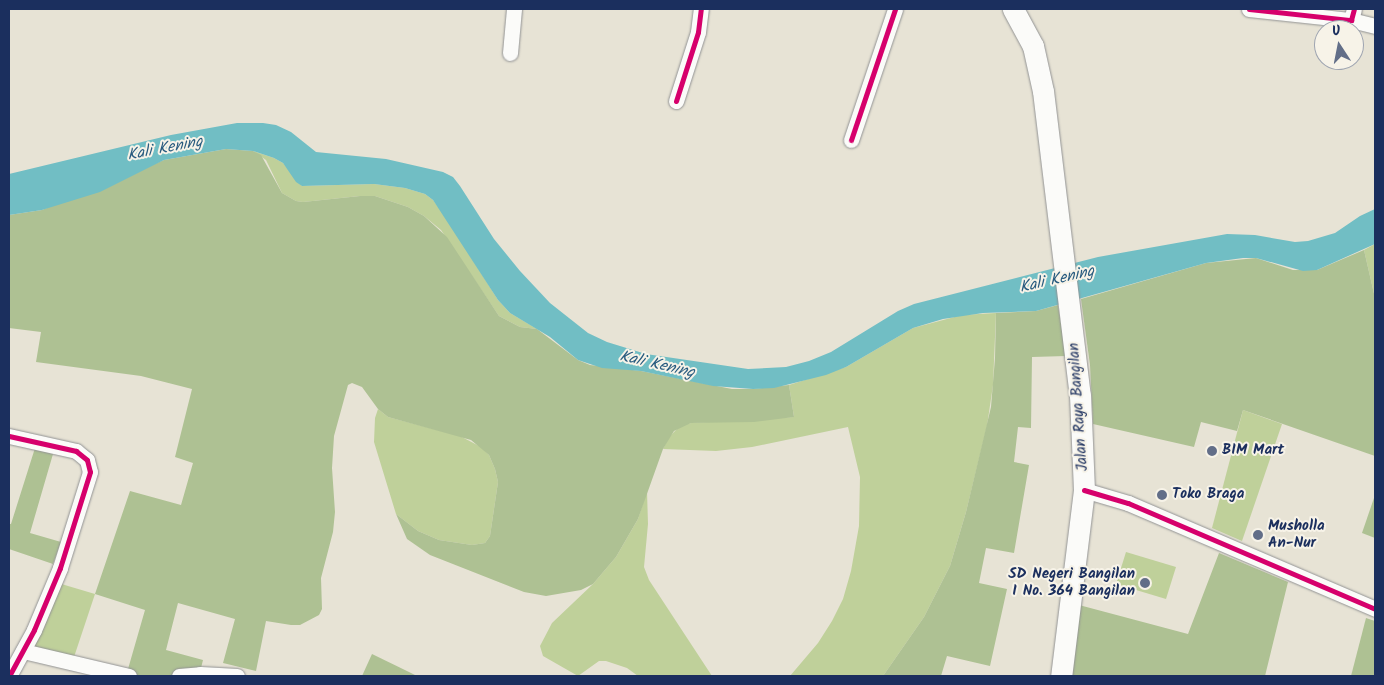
<!DOCTYPE html>
<style>
body{margin:0}
#map{position:relative;width:1384px;height:685px;overflow:hidden;background:#e7e3d5;font-family:Kalam,sans-serif}
div>[style]{position:absolute}
.green>*{inset:0;background:#bfd09a}
.forest>*{inset:0;background:#aec193}
.water>*{inset:0;background:#71bec4}
.roads{filter:drop-shadow(0 0 1px #929394) drop-shadow(0 0 1px #929394)}
.street>*{height:15px;margin:-7.5px;padding:0 7.5px;transform-origin:7.5px;border-radius:7.5px;background:#fbfbf9}
.secondary>*{height:21px;margin:-10.5px;padding:0 10.5px;transform-origin:10.5px;border-radius:10.5px;background:#fbfbf9}
.cycleway>*{height:5px;margin:-2.5px;padding:0 2.5px;transform-origin:2.5px;border-radius:2.5px;background:#d6006c}
.dots>*{width:14px;height:14px;translate:-50% -50%;box-sizing:border-box;border:2px solid #f7f3e8;border-radius:50%}
span{translate:-50% -50%;white-space:nowrap;text-align:center;line-height:1.15;-webkit-text-stroke:4px #f7f3e8;paint-order:stroke}
.street-label{font-size:15px;color:#1b2f5e}
.poi-label{font-size:15px;color:#1b2f5e;font-weight:700}
.left{translate:0 -50%;text-align:left}
.right{translate:-100% -50%;text-align:right}
.water-label{font-size:16px;color:#285b7f;font-style:italic}
.frame{position:absolute;inset:0;border:10px solid #1b2f5e;pointer-events:none}
.north{position:absolute;left:1314px;top:20px;width:50px;height:50px;box-sizing:border-box;background:#f7f3e8;border:1px solid #9fa5b1;border-radius:50%;rotate:349deg;font-size:14px;font-weight:700;line-height:20px;text-align:center;color:#1b2f5e}
.north::after{content:'';display:block;margin:auto;width:18px;height:22px;background:#626e88;clip-path:polygon(50% 0,100% 100%,50% 72%,0 100%)}
</style>
<div id="map">
<div class="green">
<i style="clip-path:polygon(253px 151px,274px 158px,283px 163px,302px 186px,374px 184px,405px 188px,425px 194px,433px 200px,447px 219px,498px 300px,510px 313px,537px 329px,520px 327px,499px 316px,441px 230px,424px 216px,408px 207px,375px 196px,360px 196px,303px 202px,296px 201px,282px 193px,266px 160px)"></i>
<i style="clip-path:polygon(1375px 244px,1375px 298px,1364px 250px)"></i>
<i style="clip-path:polygon(996px 313px,993px 385px,987px 426px,966px 512px,950px 566px,924px 617px,883px 676px,790px 676px,818px 643px,832px 621px,843px 599px,851px 571px,859px 526px,860px 477px,848px 427px,752px 447px,716px 451px,663px 449px,669px 437px,680px 426px,691px 423px,794px 417px,789px 385px,846px 367px,913px 328px,962px 315px)"></i>
<i style="clip-path:polygon(378px 409px,388px 417px,460px 436px,481px 447px,489px 455px,495px 469px,498px 482px,490px 536px,485px 543px,472px 545px,439px 540px,418px 531px,396px 514px,374px 442px,375px 418px)"></i>
<i style="clip-path:polygon(1243px 410px,1282px 424px,1242px 541px,1212px 528px)"></i>
<i style="clip-path:polygon(647px 491px,648px 524px,644px 567px,649px 580px,712px 676px,638px 676px,627px 668px,606px 661px,599px 661px,578px 676px,543px 656px,540px 646px,552px 623px,593px 584px,616px 557px,638px 519px)"></i>
<i style="clip-path:polygon(1126px 552px,1176px 567px,1166px 599px,1116px 584px)"></i>
<i style="clip-path:polygon(58px 583px,95px 594px,74px 657px,32px 646px)"></i>
</div>
<div class="forest">
<i style="clip-path:polygon(226px 149px,253px 151px,261px 155px,282px 193px,296px 201px,303px 202px,360px 196px,375px 196px,408px 207px,424px 216px,447px 237px,499px 316px,520px 327px,537px 329px,578px 360px,590px 365px,641px 371px,732px 389px,754px 389px,789px 385px,794px 417px,754px 422px,691px 423px,674px 431px,663px 449px,638px 519px,616px 557px,593px 584px,581px 590px,546px 596px,524px 592px,430px 555px,407px 539px,396px 514px,418px 531px,439px 540px,472px 545px,485px 543px,490px 536px,498px 482px,495px 469px,489px 455px,471px 440px,388px 417px,378px 409px,362px 387px,352px 383px,348px 385px,334px 436px,332px 468px,335px 512px,333px 532px,321px 578px,322px 609px,319px 615px,300px 625px,291px 625px,266px 621px,256px 671px,223px 663px,235px 619px,178px 603px,166px 650px,203px 660px,199px 676px,126px 676px,145px 610px,95px 594px,130px 491px,181px 505px,193px 463px,175px 457px,192px 389px,141px 376px,36px 362px,41px 332px,9px 328px,9px 215px,42px 210px,164px 160px)"></i>
<i style="clip-path:polygon(1364px 250px,1375px 298px,1375px 456px,1243px 410px,1237px 431px,1201px 422px,1194px 447px,1093px 424px,1090px 365px,1081px 299px,1206px 263px,1256px 258px,1293px 270px,1317px 270px)"></i>
<i style="clip-path:polygon(1058px 305px,1066px 356px,1032px 357px,1031px 428px,1018px 427px,1014px 462px,1029px 465px,1014px 553px,986px 548px,979px 583px,1007px 589px,990px 666px,947px 656px,941px 676px,883px 676px,924px 617px,950px 566px,966px 512px,991px 407px,995px 358px,996px 313px,1036px 311px)"></i>
<i style="clip-path:polygon(35px 448px,53px 454px,30px 533px,61px 542px,53px 564px,9px 549px,9px 524px,11px 524px)"></i>
<i style="clip-path:polygon(1375px 495px,1375px 538px,1362px 533px)"></i>
<i style="clip-path:polygon(1219px 553px,1288px 582px,1265px 676px,1072px 676px,1079px 605px,1188px 634px)"></i>
<i style="clip-path:polygon(1366px 618px,1375px 621px,1375px 676px,1351px 676px)"></i>
<i style="clip-path:polygon(372px 654px,409px 672px,417px 676px,362px 676px)"></i>
</div>
<div class="water">
<i style="clip-path:polygon(237px 123px,263px 123px,276px 125px,291px 132px,316px 152px,386px 159px,443px 172px,453px 177px,460px 186px,494px 239px,520px 271px,550px 303px,588px 333px,607px 342px,646px 354px,748px 369px,786px 367px,809px 361px,831px 352px,898px 311px,914px 304px,1098px 257px,1227px 234px,1255px 235px,1295px 242px,1308px 241px,1335px 233px,1360px 216px,1375px 209px,1375px 244px,1317px 270px,1303px 271px,1256px 258px,1243px 258px,1206px 263px,1036px 311px,983px 313px,943px 319px,913px 328px,846px 367px,826px 375px,774px 388px,753px 389px,713px 386px,641px 371px,602px 368px,578px 360px,550px 337px,510px 313px,498px 300px,433px 200px,425px 194px,405px 188px,374px 184px,302px 186px,296px 182px,283px 163px,274px 158px,253px 151px,226px 149px,164px 160px,100px 192px,42px 210px,9px 215px,9px 174px,171px 135px)"></i>
</div>
<div class="roads">
<div class="street">
<i style="left:1249px;top:9px;width:103px;rotate:6.2deg"></i>
<i style="left:1351px;top:20px;width:11px;rotate:-75deg"></i>
<i style="left:1351px;top:20px;width:25px;rotate:14deg"></i>
<i style="left:510px;top:53px;width:44px;rotate:-84.8deg"></i>
<i style="left:676px;top:101px;width:72px;rotate:-72.3deg"></i>
<i style="left:698px;top:32px;width:23px;rotate:-83deg"></i>
<i style="left:851px;top:140px;width:138px;rotate:-71.4deg"></i>
<i style="left:9px;top:436px;width:69px;rotate:12.6deg"></i>
<i style="left:76px;top:451px;width:14px;rotate:39deg"></i>
<i style="left:87px;top:460px;width:12px;rotate:76deg"></i>
<i style="left:90px;top:472px;width:101px;rotate:107.4deg"></i>
<i style="left:60px;top:568px;width:67px;rotate:112.8deg"></i>
<i style="left:34px;top:630px;width:52px;rotate:118.5deg"></i>
<i style="left:1084px;top:490px;width:46px;rotate:16.5deg"></i>
<i style="left:1128px;top:503px;width:269px;rotate:23.2deg"></i>
<i style="left:23px;top:651px;width:109px;rotate:13.3deg"></i>
<i style="left:179px;top:676px;width:21px;rotate:-5deg"></i>
<i style="left:200px;top:674px;width:37px;rotate:3deg"></i>
</div>
<div class="secondary">
<i style="left:1013px;top:9px;width:42px;rotate:61.6deg"></i>
<i style="left:1033px;top:46px;width:46px;rotate:77.5deg"></i>
<i style="left:1043px;top:91px;width:306px;rotate:83.1deg"></i>
<i style="left:1080px;top:395px;width:95px;rotate:87.6deg"></i>
<i style="left:1084px;top:490px;width:187px;rotate:97deg"></i>
</div>
</div>
<div class="cycleway">
<i style="left:1249px;top:9px;width:103px;rotate:6.2deg"></i>
<i style="left:1351px;top:20px;width:11px;rotate:-75deg"></i>
<i style="left:676px;top:101px;width:72px;rotate:-72.3deg"></i>
<i style="left:698px;top:32px;width:23px;rotate:-83deg"></i>
<i style="left:851px;top:140px;width:138px;rotate:-71.4deg"></i>
<i style="left:9px;top:436px;width:69px;rotate:12.6deg"></i>
<i style="left:76px;top:451px;width:14px;rotate:39deg"></i>
<i style="left:87px;top:460px;width:12px;rotate:76deg"></i>
<i style="left:90px;top:472px;width:101px;rotate:107.4deg"></i>
<i style="left:60px;top:568px;width:67px;rotate:112.8deg"></i>
<i style="left:34px;top:630px;width:52px;rotate:118.5deg"></i>
<i style="left:1084px;top:490px;width:46px;rotate:16.5deg"></i>
<i style="left:1128px;top:503px;width:269px;rotate:23.2deg"></i>
</div>
<div class="dots">
<i style="left:1212px;top:451px;background:#626e88"></i>
<i style="left:1162px;top:495px;background:#626e88"></i>
<i style="left:1258px;top:535px;background:#626e88"></i>
<i style="left:1145px;top:583px;background:#626e88"></i>
</div>
<div class="street-label">
<span style="left:1079px;top:407px;rotate:-94deg">Jalan Raya Bangilan</span>
</div>
<div class="poi-label">
<span class="left" style="left:1222px;top:451px">BIM Mart</span>
<span class="left" style="left:1172px;top:495px">Toko Braga</span>
<span class="left" style="left:1268px;top:535px">Musholla<br>An-Nur</span>
<span class="right" style="left:1135px;top:583px">SD Negeri Bangilan<br>I No. 364 Bangilan</span>
</div>
<div class="water-label">
<span style="left:165px;top:149px;rotate:-11deg">Kali Kening</span>
<span style="left:1057px;top:280px;rotate:-13deg">Kali Kening</span>
<span style="left:657px;top:365px;rotate:13deg">Kali Kening</span>
</div>
<div class="frame"></div>
<div class="north">U</div>
</div>
